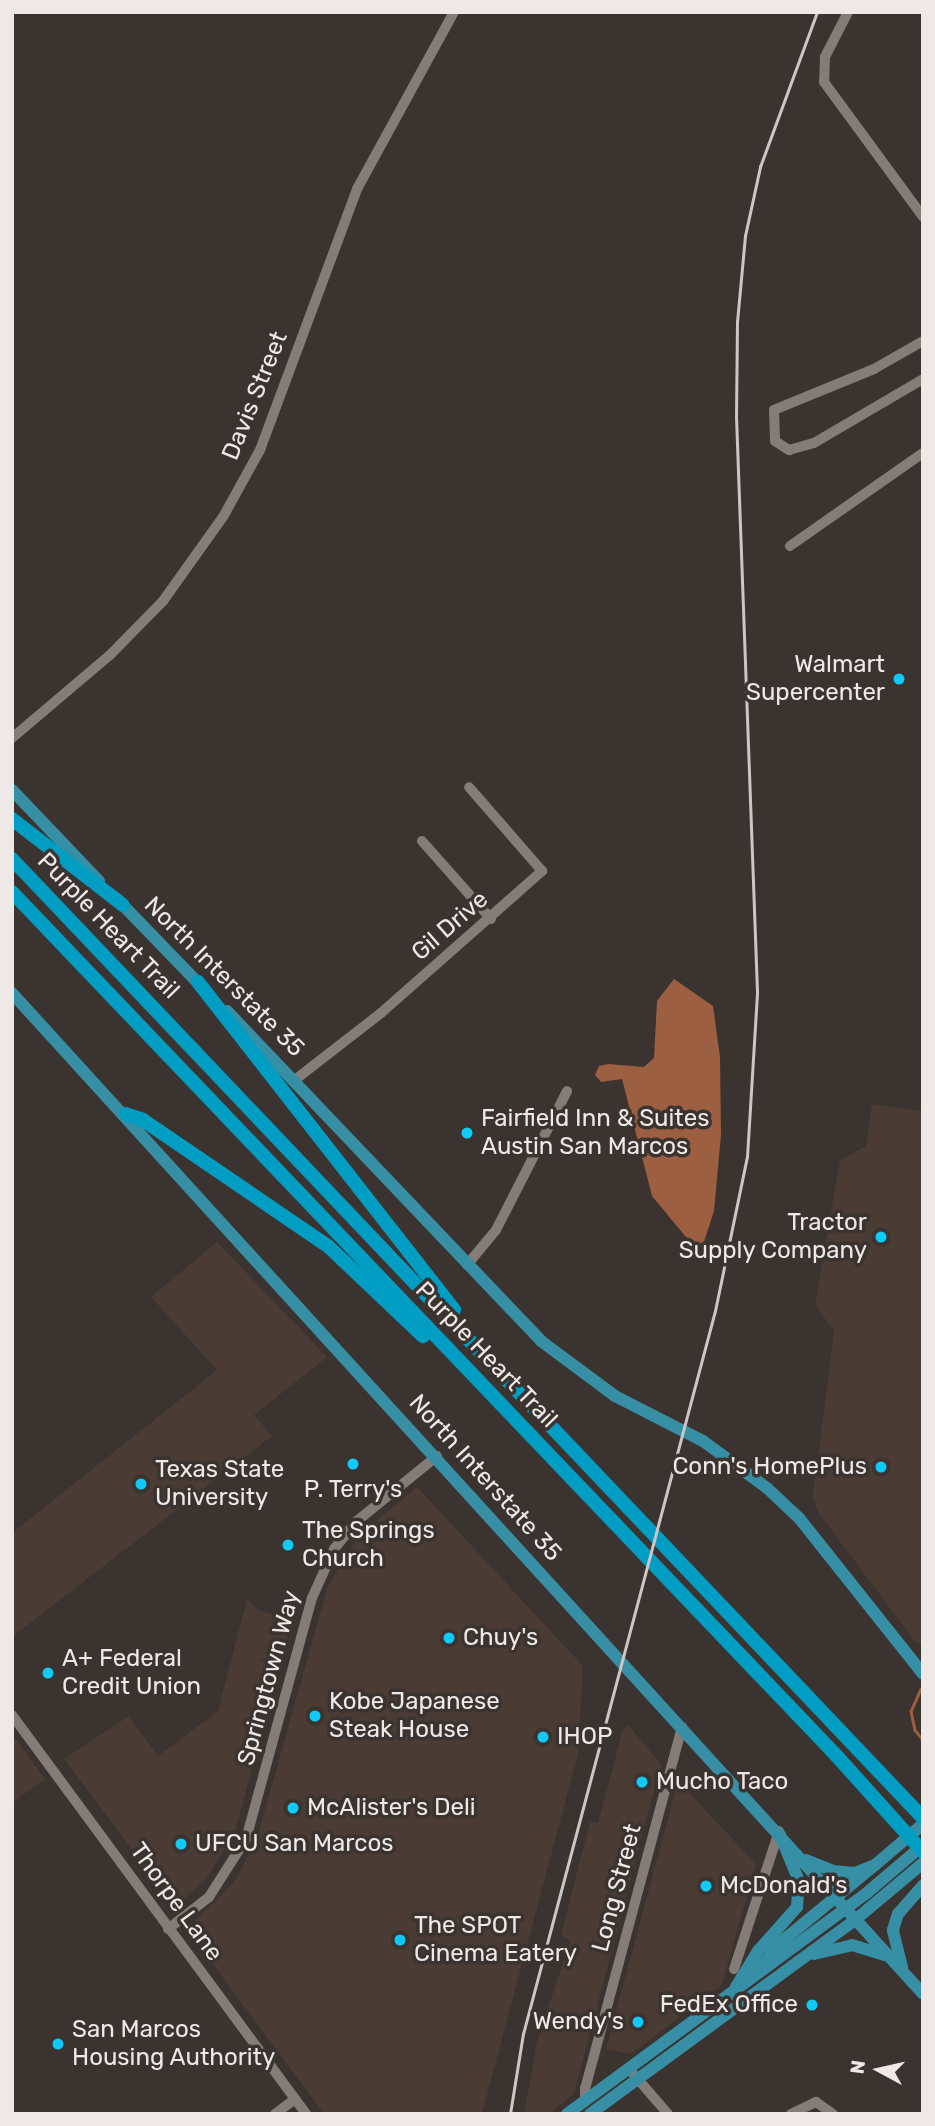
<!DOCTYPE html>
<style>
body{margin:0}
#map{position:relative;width:935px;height:2126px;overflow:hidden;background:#3b332f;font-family:Rubik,sans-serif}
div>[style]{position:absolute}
.built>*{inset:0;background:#4a3b34}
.water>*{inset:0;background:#9d5f42}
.stream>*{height:2.5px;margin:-1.25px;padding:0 1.25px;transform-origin:1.25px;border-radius:1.25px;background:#9d5f42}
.minor>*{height:10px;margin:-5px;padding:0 5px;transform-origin:5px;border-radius:5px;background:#857b77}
.major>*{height:12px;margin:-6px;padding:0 6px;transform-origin:6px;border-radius:6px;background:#368fa5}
.highway>*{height:14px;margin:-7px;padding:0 7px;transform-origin:7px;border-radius:7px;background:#029dc3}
.rail>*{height:2.5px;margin:-1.25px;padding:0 1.25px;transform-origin:1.25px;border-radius:1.25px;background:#cdc6c4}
.dots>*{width:19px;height:19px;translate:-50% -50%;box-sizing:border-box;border:4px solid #3b332f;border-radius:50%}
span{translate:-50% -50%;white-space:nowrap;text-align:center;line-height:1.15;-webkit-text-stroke:7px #3b332f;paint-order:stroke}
.street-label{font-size:24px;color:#eee8e6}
.poi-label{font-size:24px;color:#eee8e6}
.right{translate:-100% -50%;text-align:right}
.left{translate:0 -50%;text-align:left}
.frame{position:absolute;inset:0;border:14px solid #eee8e6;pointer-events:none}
.north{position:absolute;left:844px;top:2035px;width:70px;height:70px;-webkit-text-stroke:5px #3b332f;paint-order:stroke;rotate:278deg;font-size:19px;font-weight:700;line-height:28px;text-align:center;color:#eee8e6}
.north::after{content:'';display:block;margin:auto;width:24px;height:32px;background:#eee8e6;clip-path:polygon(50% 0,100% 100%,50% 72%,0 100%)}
</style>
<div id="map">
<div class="built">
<i style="clip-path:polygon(872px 1104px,923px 1111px,923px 1645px,916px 1643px,818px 1512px,813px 1496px,834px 1331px,815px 1305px,840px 1160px,866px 1146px)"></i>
<i style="clip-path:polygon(217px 1242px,327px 1357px,254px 1415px,272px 1436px,12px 1637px,12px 1533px,217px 1370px,151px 1297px)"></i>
<i style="clip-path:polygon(417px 1487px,583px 1666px,578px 1754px,482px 2114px,324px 2114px,187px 1929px,234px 1882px,256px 1841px,328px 1586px,359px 1535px)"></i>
<i style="clip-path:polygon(247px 1599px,259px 1611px,292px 1619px,235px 1832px,207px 1878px,175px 1907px,64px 1759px,129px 1716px,158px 1756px,218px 1711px)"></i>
<i style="clip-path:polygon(629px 1726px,661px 1764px,574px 2094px,548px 2114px,524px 2114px,537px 2042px,570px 1941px,561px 1935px,590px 1822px,598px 1823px,623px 1729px)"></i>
<i style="clip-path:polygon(12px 1734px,45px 1779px,12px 1803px)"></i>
<i style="clip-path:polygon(678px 1781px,756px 1864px,722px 1985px,631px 2054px,606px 2049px)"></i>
</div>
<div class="water">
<i style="clip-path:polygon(674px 979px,713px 1006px,720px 1057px,721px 1135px,714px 1211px,700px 1254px,652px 1196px,622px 1079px,601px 1082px,595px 1075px,599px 1066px,608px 1064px,644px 1067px,654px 1058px,657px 1001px)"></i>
</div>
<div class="stream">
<i style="left:921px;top:1689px;width:24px;rotate:114deg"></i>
<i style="left:911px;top:1711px;width:19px;rotate:78deg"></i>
<i style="left:915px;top:1730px;width:13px;rotate:51deg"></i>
</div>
<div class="minor">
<i style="left:848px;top:12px;width:51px;rotate:117.1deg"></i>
<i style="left:825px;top:57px;width:25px;rotate:92deg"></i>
<i style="left:824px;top:82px;width:167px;rotate:53.7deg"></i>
<i style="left:923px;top:341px;width:56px;rotate:150.3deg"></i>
<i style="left:874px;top:369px;width:108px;rotate:157.7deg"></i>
<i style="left:774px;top:410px;width:31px;rotate:88deg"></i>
<i style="left:775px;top:441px;width:17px;rotate:33deg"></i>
<i style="left:789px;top:450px;width:26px;rotate:-16deg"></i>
<i style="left:814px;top:443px;width:126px;rotate:-30.4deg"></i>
<i style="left:790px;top:546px;width:162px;rotate:-35deg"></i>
<i style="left:12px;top:738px;width:128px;rotate:-40.3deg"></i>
<i style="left:110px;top:655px;width:76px;rotate:-45.5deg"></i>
<i style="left:163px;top:601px;width:103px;rotate:-54.5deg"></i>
<i style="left:223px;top:517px;width:77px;rotate:-61.1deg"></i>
<i style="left:260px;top:450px;width:278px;rotate:-69.6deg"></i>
<i style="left:357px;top:189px;width:202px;rotate:-61.3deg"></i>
<i style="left:422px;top:841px;width:104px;rotate:48.5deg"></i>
<i style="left:296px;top:1079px;width:108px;rotate:-37.8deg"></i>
<i style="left:381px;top:1013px;width:215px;rotate:-41.4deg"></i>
<i style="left:542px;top:871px;width:111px;rotate:-131deg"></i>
<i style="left:467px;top:1265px;width:45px;rotate:-50.4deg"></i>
<i style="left:496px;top:1230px;width:156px;rotate:-62.9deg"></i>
<i style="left:12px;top:1715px;width:496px;rotate:53.6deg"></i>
<i style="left:168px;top:1929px;width:52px;rotate:-38deg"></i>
<i style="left:209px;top:1897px;width:69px;rotate:-57.5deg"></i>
<i style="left:246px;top:1839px;width:250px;rotate:-74.7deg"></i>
<i style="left:312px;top:1598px;width:54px;rotate:-65.8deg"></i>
<i style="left:334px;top:1549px;width:36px;rotate:-51deg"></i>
<i style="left:357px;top:1521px;width:103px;rotate:-39.1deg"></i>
<i style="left:734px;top:1969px;width:145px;rotate:-71.9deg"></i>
<i style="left:629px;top:2069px;width:60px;rotate:49.1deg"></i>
<i style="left:585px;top:2101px;width:12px;rotate:-90deg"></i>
<i style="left:585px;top:2089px;width:375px;rotate:-75deg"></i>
<i style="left:275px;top:2114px;width:25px;rotate:-37deg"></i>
<i style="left:791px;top:2114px;width:28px;rotate:-26deg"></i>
<i style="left:816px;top:2102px;width:21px;rotate:35deg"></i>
</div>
<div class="major">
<i style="left:12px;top:790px;width:126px;rotate:46.3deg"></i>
<i style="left:117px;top:899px;width:125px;rotate:46deg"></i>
<i style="left:12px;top:993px;width:1353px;rotate:47.69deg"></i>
<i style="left:227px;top:1011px;width:456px;rotate:46.4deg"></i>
<i style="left:541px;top:1341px;width:92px;rotate:36.6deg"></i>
<i style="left:615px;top:1396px;width:99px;rotate:27.1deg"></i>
<i style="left:703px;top:1441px;width:79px;rotate:36.3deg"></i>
<i style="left:767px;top:1488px;width:44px;rotate:43.2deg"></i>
<i style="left:799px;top:1518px;width:199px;rotate:51.5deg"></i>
<i style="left:806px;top:1860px;width:29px;rotate:22deg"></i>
<i style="left:833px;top:1871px;width:22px;rotate:5deg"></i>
<i style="left:855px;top:1873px;width:22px;rotate:-22deg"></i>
<i style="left:875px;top:1865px;width:63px;rotate:-40.5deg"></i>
<i style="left:814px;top:1954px;width:39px;rotate:-13deg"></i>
<i style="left:852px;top:1945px;width:34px;rotate:17deg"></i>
<i style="left:761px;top:1967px;width:31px;rotate:-52deg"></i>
<i style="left:780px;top:1943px;width:123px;rotate:-39.4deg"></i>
<i style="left:902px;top:1967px;width:38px;rotate:-104deg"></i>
<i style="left:893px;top:1930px;width:17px;rotate:-73deg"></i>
<i style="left:898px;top:1914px;width:38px;rotate:-49deg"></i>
<i style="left:736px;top:1987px;width:42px;rotate:-58.6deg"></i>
<i style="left:758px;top:1951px;width:59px;rotate:-48.4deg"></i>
<i style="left:797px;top:1907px;width:26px;rotate:-86deg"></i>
<i style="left:799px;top:1881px;width:50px;rotate:-112.4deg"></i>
<i style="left:567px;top:2114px;width:375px;rotate:-36.4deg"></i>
<i style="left:869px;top:1891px;width:71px;rotate:-40.4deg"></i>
<i style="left:590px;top:2114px;width:328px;rotate:-36.2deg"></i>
<i style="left:855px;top:1920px;width:89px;rotate:-40deg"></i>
</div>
<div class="highway">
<i style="left:12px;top:819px;width:140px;rotate:37.8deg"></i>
<i style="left:12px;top:859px;width:1323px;rotate:46.47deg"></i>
<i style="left:12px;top:892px;width:1190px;rotate:46.33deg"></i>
<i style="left:834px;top:1753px;width:133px;rotate:48deg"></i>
<i style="left:198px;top:982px;width:416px;rotate:52deg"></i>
<i style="left:126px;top:1114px;width:18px;rotate:19deg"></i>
<i style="left:143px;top:1120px;width:224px;rotate:34.3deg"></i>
<i style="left:328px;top:1246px;width:131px;rotate:43.5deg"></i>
</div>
<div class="rail">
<i style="left:510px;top:2114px;width:81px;rotate:-80.8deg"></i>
<i style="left:523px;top:2034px;width:748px;rotate:-75.13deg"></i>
<i style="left:715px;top:1311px;width:157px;rotate:-78.3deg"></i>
<i style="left:747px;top:1157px;width:165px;rotate:-86.5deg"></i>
<i style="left:757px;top:992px;width:575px;rotate:-92.09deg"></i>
<i style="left:736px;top:417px;width:95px;rotate:-89.4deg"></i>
<i style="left:737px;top:322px;width:86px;rotate:-84.7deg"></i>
<i style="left:745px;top:236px;width:71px;rotate:-77.7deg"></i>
<i style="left:760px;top:167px;width:165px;rotate:-69.8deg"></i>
</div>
<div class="dots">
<i style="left:899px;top:679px;background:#0ecafa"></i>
<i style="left:467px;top:1133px;background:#0ecafa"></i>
<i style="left:881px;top:1237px;background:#0ecafa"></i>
<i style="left:353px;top:1464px;background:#0ecafa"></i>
<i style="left:881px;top:1467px;background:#0ecafa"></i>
<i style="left:141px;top:1484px;background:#0ecafa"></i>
<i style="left:288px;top:1545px;background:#0ecafa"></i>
<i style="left:449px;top:1638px;background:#0ecafa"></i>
<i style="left:48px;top:1673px;background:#0ecafa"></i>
<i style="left:315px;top:1716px;background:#0ecafa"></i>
<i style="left:543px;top:1737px;background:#0ecafa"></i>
<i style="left:642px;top:1782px;background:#0ecafa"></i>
<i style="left:293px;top:1808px;background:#0ecafa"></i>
<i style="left:181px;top:1844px;background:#0ecafa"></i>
<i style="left:706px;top:1886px;background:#0ecafa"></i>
<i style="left:400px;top:1940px;background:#0ecafa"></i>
<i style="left:812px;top:2005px;background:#0ecafa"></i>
<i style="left:638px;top:2022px;background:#0ecafa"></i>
<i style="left:58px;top:2044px;background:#0ecafa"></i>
</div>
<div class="street-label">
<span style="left:255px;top:396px;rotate:-68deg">Davis Street</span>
<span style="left:108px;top:926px;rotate:46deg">Purple Heart Trail</span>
<span style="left:450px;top:926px;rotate:-41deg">Gil Drive</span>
<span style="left:224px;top:977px;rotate:45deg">North Interstate 35</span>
<span style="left:486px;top:1355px;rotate:46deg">Purple Heart Trail</span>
<span style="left:485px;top:1478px;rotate:48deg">North Interstate 35</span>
<span style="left:269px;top:1678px;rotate:-75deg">Springtown Way</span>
<span style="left:617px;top:1888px;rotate:-75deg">Long Street</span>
<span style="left:176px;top:1902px;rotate:54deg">Thorpe Lane</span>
</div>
<div class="poi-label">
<span class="right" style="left:885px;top:679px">Walmart<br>Supercenter</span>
<span class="left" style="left:481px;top:1133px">Fairfield Inn &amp; Suites<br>Austin San Marcos</span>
<span class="right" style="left:867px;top:1237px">Tractor<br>Supply Company</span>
<span class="right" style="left:867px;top:1467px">Conn's HomePlus</span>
<span class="left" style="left:155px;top:1484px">Texas State<br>University</span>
<span style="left:353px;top:1490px">P. Terry's</span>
<span class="left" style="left:302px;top:1545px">The Springs<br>Church</span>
<span class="left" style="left:463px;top:1638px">Chuy's</span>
<span class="left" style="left:62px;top:1673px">A+ Federal<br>Credit Union</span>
<span class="left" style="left:329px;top:1716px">Kobe Japanese<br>Steak House</span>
<span class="left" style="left:557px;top:1737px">IHOP</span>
<span class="left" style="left:656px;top:1782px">Mucho Taco</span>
<span class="left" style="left:307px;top:1808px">McAlister's Deli</span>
<span class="left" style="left:195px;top:1844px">UFCU San Marcos</span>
<span class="left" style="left:720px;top:1886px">McDonald's</span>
<span class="left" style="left:414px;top:1940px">The SPOT<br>Cinema Eatery</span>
<span class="right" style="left:798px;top:2005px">FedEx Office</span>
<span class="right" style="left:624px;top:2022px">Wendy's</span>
<span class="left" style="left:72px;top:2044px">San Marcos<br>Housing Authority</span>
</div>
<div class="frame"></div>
<div class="north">N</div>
</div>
